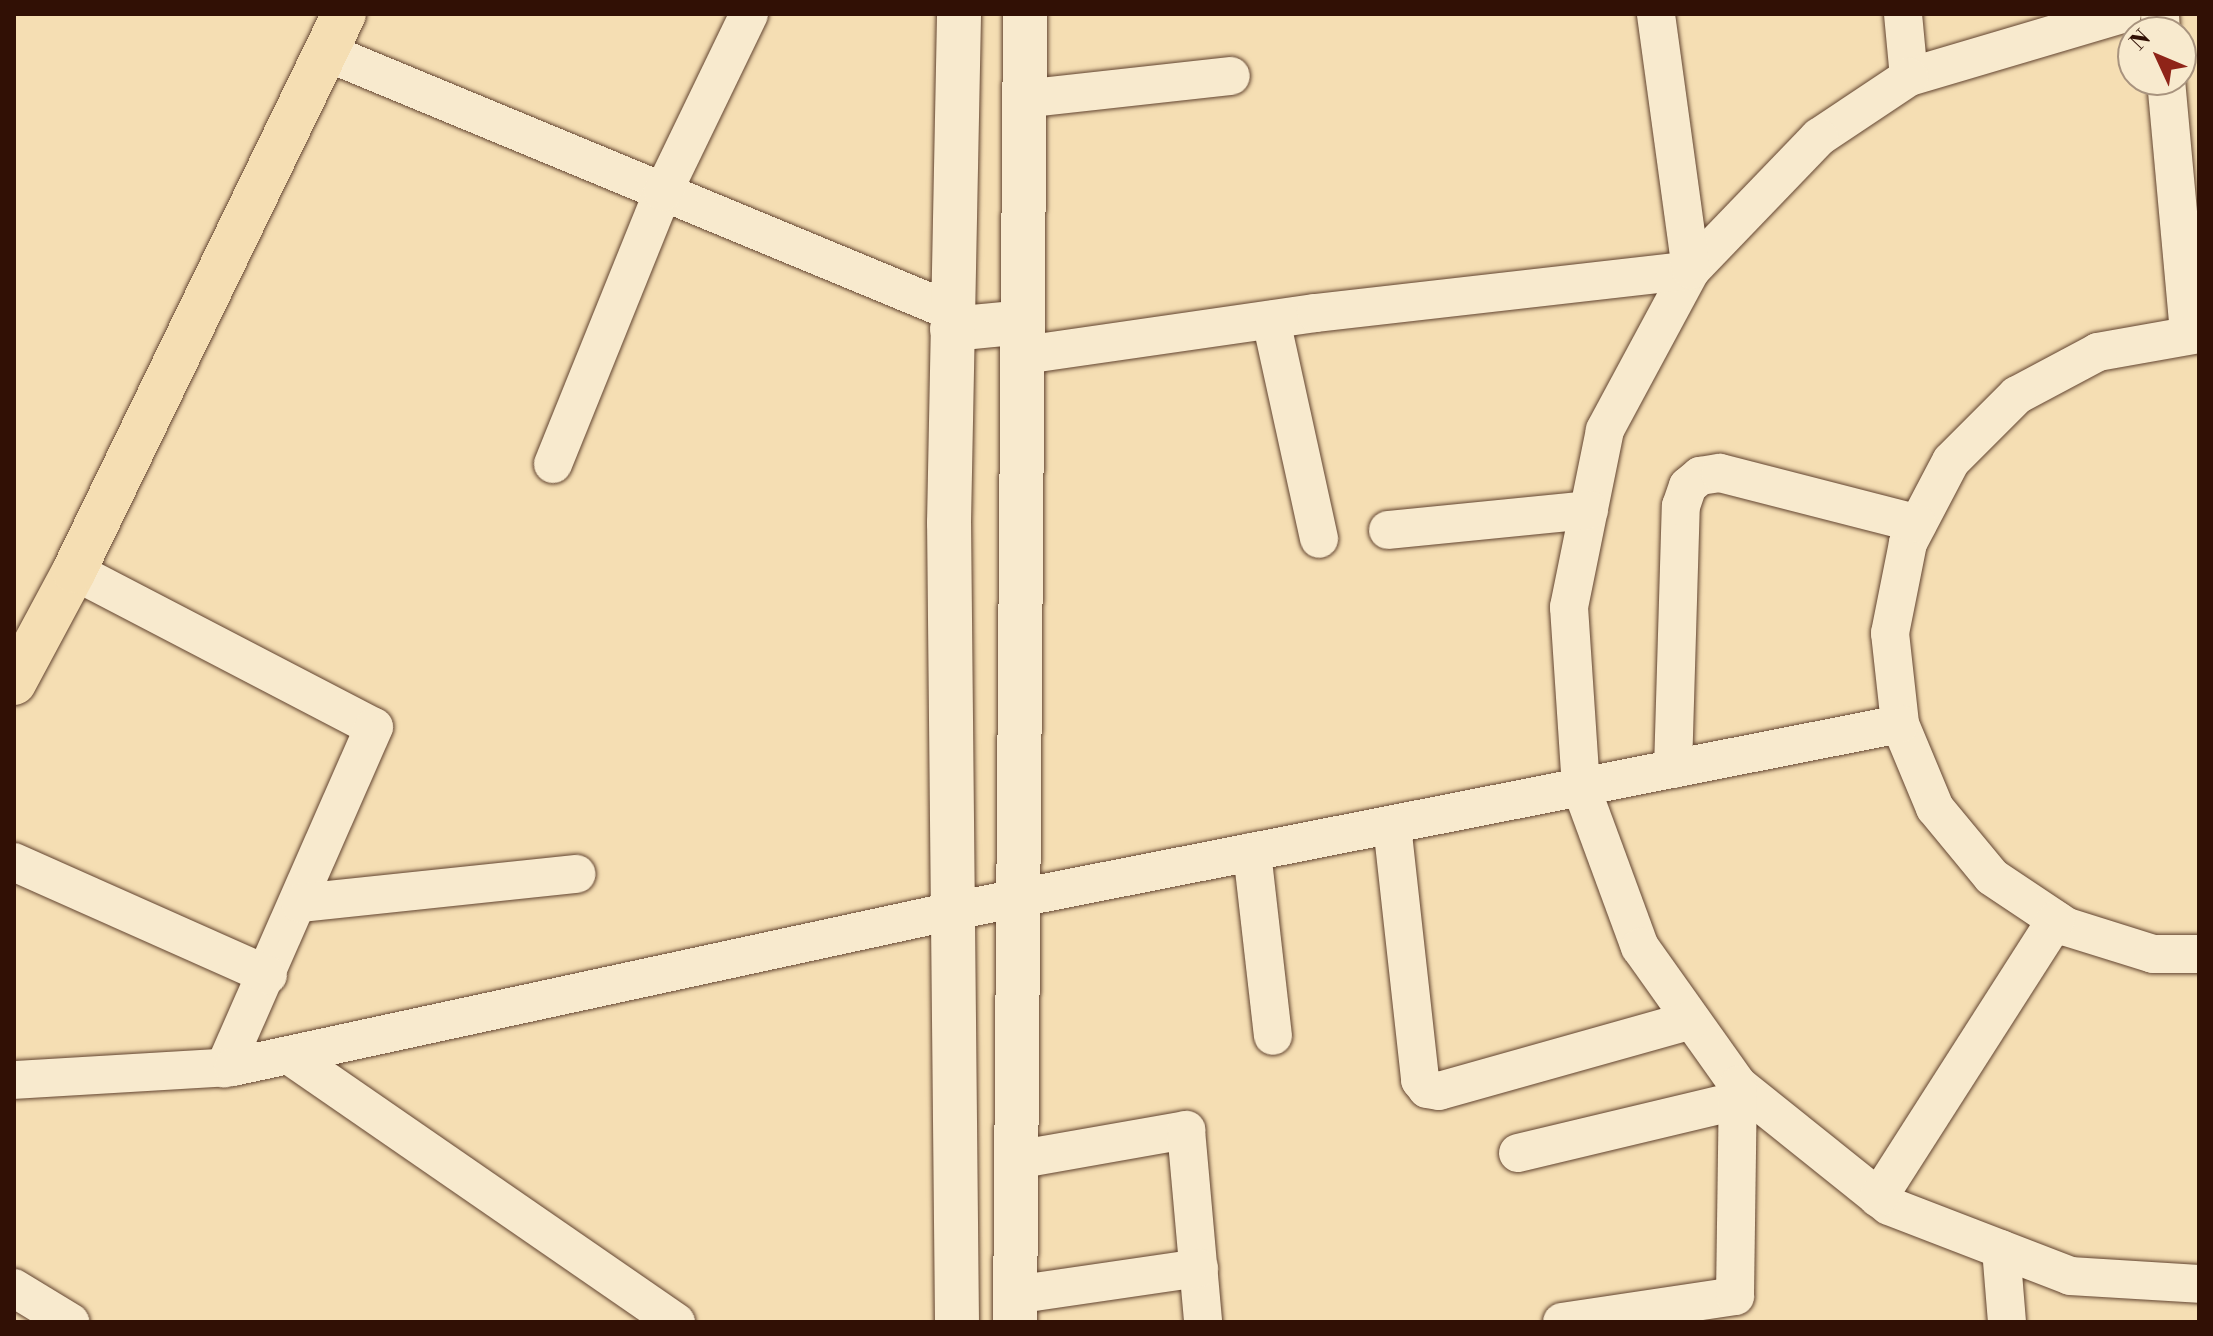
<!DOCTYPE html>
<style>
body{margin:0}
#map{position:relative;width:2213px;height:1336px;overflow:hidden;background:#f5deb3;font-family:"Libre Bodoni",serif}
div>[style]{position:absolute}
.roads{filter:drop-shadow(0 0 2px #624430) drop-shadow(0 0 2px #624430)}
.minor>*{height:38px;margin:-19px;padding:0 19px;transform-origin:19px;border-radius:19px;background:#f8eace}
.tertiary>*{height:44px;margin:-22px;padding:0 22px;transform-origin:22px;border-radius:22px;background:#f8eace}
.primary>*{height:44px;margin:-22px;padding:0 22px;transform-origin:22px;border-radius:22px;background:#f5deb3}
span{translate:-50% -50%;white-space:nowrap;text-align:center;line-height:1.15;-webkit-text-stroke:7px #f8eace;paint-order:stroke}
.frame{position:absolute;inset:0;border:16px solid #311005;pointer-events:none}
.north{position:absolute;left:2117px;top:16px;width:80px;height:80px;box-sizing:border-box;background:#f8eace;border:2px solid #a8937e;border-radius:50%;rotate:314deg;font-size:22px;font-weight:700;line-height:32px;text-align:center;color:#311005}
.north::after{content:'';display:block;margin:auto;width:28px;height:36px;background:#8f2418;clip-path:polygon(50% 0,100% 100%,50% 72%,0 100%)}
</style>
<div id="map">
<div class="roads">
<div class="minor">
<i style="left:1903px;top:14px;width:63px;rotate:84.6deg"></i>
<i style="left:2122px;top:14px;width:222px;rotate:163.5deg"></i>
<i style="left:1909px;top:77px;width:108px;rotate:146.3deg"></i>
<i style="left:1819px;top:137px;width:185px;rotate:133.9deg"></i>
<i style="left:1691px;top:270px;width:182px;rotate:118.3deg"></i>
<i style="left:1605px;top:430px;width:181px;rotate:101.5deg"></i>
<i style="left:1569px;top:607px;width:180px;rotate:86.2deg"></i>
<i style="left:1581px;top:787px;width:171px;rotate:69.8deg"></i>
<i style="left:1640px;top:947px;width:169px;rotate:54.6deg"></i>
<i style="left:1738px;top:1085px;width:193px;rotate:38.7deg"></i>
<i style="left:1889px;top:1206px;width:194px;rotate:21.1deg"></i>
<i style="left:2070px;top:1276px;width:129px;rotate:3.5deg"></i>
<i style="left:2160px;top:14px;width:18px;rotate:87deg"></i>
<i style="left:326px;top:52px;width:679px;rotate:22.52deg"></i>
<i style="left:2166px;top:80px;width:254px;rotate:84.8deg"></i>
<i style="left:1022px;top:99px;width:210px;rotate:-6.3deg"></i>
<i style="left:1271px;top:320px;width:224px;rotate:77.6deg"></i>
<i style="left:2199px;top:334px;width:103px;rotate:169.9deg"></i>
<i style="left:2098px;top:352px;width:92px;rotate:152deg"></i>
<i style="left:2017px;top:395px;width:93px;rotate:135deg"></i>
<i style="left:1951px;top:461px;width:93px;rotate:117.7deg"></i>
<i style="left:1908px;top:543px;width:92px;rotate:101.3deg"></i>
<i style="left:1890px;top:633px;width:92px;rotate:83.7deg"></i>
<i style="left:1900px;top:724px;width:91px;rotate:67.4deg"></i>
<i style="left:1935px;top:808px;width:89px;rotate:50.4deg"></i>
<i style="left:1992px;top:877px;width:90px;rotate:33.7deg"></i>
<i style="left:2067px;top:927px;width:90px;rotate:17.4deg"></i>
<i style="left:2153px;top:954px;width:46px"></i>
<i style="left:1024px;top:355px;width:295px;rotate:-8.2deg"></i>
<i style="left:1316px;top:313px;width:377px;rotate:-6.5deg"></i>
<i style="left:1691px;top:270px;width:258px;rotate:-97.8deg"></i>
<i style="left:553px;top:464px;width:293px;rotate:-68deg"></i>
<i style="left:663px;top:192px;width:198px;rotate:-64.2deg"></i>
<i style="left:1388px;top:530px;width:202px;rotate:-5.7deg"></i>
<i style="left:74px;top:571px;width:338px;rotate:27.5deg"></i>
<i style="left:374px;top:727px;width:373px;rotate:113.7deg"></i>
<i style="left:1673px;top:769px;width:263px;rotate:-88.3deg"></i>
<i style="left:1681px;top:506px;width:21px;rotate:-71deg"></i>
<i style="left:1688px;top:486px;width:16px;rotate:-40deg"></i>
<i style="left:1700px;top:476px;width:20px;rotate:-9deg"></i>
<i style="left:1720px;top:473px;width:204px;rotate:14.4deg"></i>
<i style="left:1392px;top:825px;width:257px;rotate:83.7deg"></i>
<i style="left:1420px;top:1080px;width:11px;rotate:52deg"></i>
<i style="left:1427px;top:1089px;width:12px;rotate:9deg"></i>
<i style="left:1439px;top:1091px;width:262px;rotate:-15.7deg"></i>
<i style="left:1252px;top:852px;width:185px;rotate:83.5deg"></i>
<i style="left:14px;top:862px;width:278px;rotate:24deg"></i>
<i style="left:300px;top:903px;width:278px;rotate:-6deg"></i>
<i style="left:290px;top:1056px;width:469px;rotate:34.6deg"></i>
<i style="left:14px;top:1080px;width:219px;rotate:-3.4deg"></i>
<i style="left:233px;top:1067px;width:737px;rotate:-12.23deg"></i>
<i style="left:953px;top:911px;width:965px;rotate:-11.17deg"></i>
<i style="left:1518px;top:1153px;width:224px;rotate:-13.4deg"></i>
<i style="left:1016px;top:1160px;width:173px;rotate:-10deg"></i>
<i style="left:1186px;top:1130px;width:193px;rotate:84.9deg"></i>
<i style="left:1878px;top:1198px;width:330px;rotate:-57.4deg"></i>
<i style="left:2001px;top:1249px;width:73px;rotate:85.3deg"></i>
<i style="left:14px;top:1288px;width:66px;rotate:31.3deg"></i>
<i style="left:1014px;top:1295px;width:187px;rotate:-8.3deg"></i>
<i style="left:1562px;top:1322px;width:175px;rotate:-8.5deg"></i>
<i style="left:1735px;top:1296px;width:211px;rotate:-89.2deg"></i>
</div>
<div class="tertiary">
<i style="left:952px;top:329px;width:71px;rotate:-5.6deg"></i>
<i style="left:957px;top:1322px;width:799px;rotate:-90.57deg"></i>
<i style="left:949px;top:523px;width:509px;rotate:-88.87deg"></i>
<i style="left:1015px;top:1322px;width:1308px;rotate:-89.56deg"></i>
</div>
<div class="primary">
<i style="left:14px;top:683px;width:127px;rotate:-61.8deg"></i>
<i style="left:74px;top:571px;width:619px;rotate:-64.14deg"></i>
</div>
</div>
<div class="frame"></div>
<div class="north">N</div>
</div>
